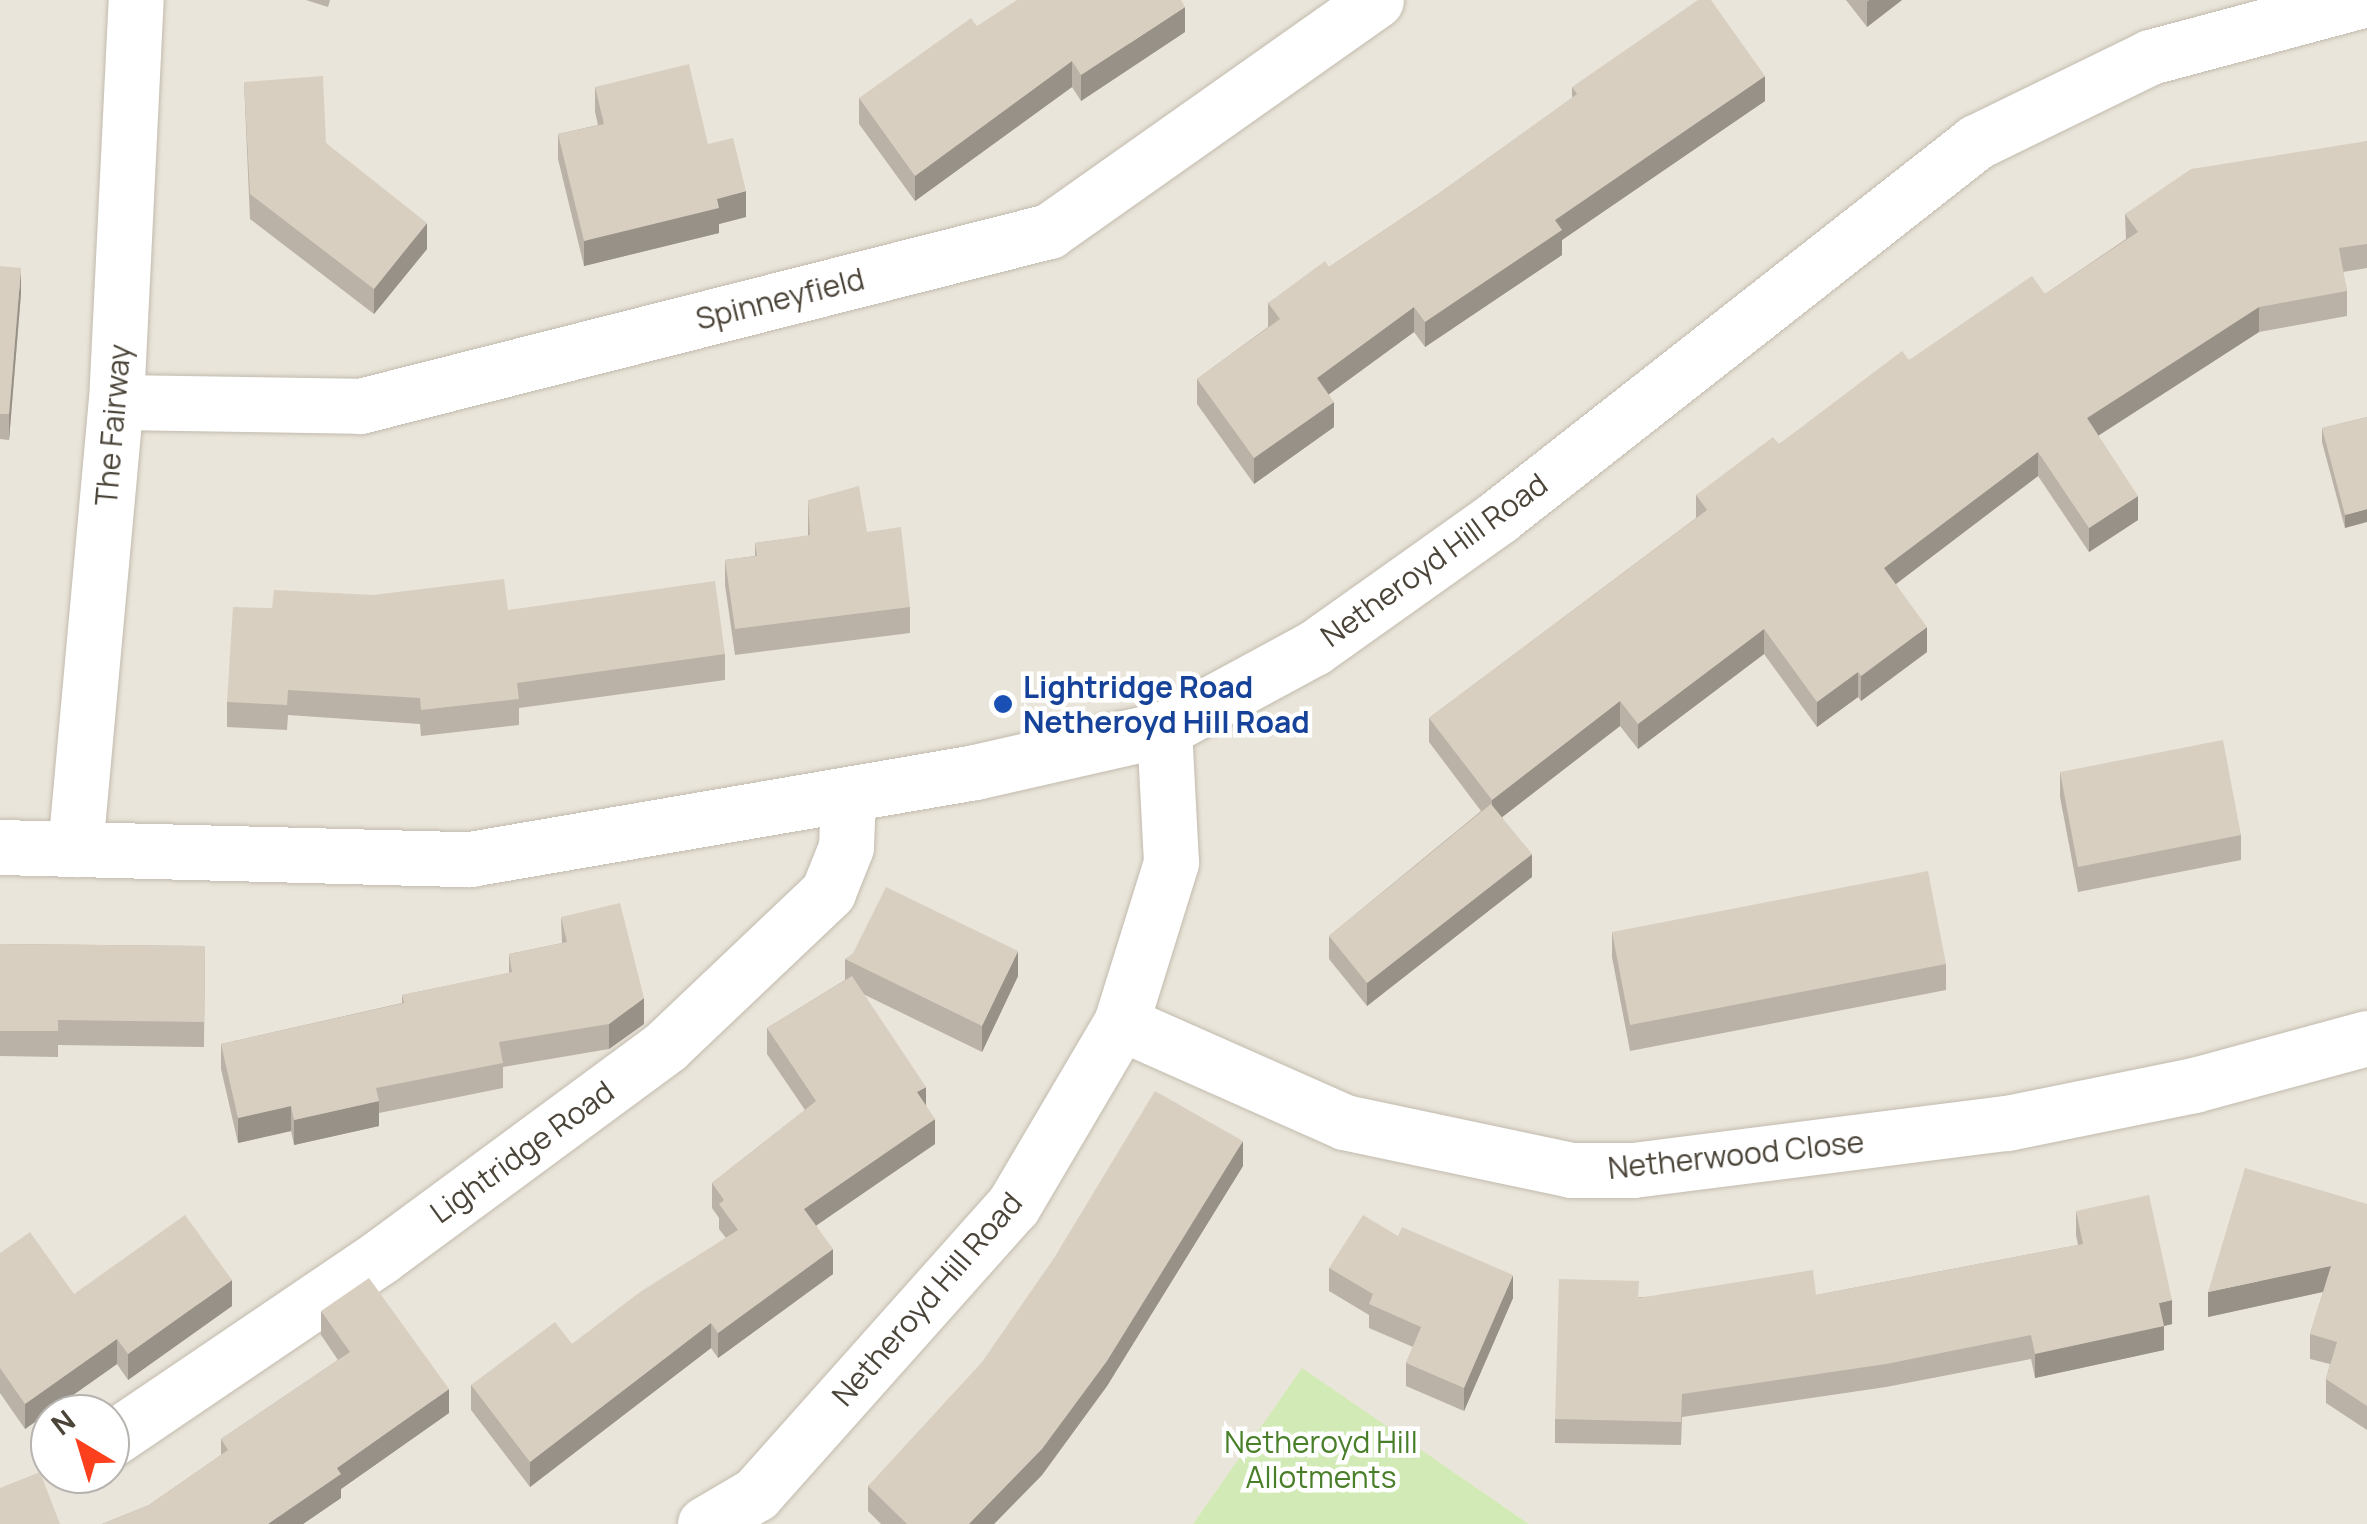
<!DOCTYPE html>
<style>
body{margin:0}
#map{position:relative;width:2367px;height:1524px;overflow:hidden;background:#f6f3ec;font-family:Manrope,sans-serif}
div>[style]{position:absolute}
.residential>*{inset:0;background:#eae5da}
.green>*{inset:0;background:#d2eab5}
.roads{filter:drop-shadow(0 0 2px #c2bbae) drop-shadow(0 0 2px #c2bbae)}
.minor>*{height:55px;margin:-27.5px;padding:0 27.5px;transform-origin:27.5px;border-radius:27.5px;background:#fff}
.wall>*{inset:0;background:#bab2a6}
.shaded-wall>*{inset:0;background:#979187}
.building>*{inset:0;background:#d8cfc1}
.dots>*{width:28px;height:28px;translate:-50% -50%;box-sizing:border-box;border:5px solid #fff;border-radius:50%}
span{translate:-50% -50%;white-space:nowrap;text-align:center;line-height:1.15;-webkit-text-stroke:9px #fff;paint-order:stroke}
.street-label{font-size:30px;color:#4b4439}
.transit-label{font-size:30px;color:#164399;font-weight:700}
.left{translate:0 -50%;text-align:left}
.park-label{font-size:30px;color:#4a7f2a}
.north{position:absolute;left:30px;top:1394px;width:100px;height:100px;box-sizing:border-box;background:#fff;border:2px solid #b7b4b0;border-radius:50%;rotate:322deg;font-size:28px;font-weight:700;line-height:40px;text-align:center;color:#4b4439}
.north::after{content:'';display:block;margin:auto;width:35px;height:45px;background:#fc3f1d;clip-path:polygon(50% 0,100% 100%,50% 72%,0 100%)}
</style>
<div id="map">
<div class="residential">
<i style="clip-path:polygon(evenodd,0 0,2367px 0,2367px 1524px,1529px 1524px,1302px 1369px,1193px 1524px,0 1524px,0 0,50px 1414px,110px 1414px,110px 1474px,50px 1474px,50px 1414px)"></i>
</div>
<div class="green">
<i style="clip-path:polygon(1302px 1368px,1529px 1524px,1193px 1524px)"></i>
</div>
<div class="roads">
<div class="minor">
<i style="left:116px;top:402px;width:244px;rotate:0.9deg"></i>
<i style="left:360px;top:406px;width:711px;rotate:-14.25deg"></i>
<i style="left:1049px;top:231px;width:400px;rotate:-35.2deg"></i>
<i style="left:0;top:847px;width:470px;rotate:1.5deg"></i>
<i style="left:470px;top:859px;width:512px;rotate:-9.77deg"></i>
<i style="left:975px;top:772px;width:194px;rotate:-12.8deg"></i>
<i style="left:1164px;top:729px;width:170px;rotate:-28.4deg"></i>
<i style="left:1314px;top:648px;width:226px;rotate:-35.4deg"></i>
<i style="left:1498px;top:517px;width:608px;rotate:-38.11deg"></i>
<i style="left:1976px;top:142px;width:194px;rotate:-26deg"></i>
<i style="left:2150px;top:57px;width:220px;rotate:-15deg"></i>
<i style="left:75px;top:849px;width:449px;rotate:-84.8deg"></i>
<i style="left:116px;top:402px;width:402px;rotate:-87.2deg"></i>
<i style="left:1121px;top:1023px;width:244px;rotate:23.9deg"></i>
<i style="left:1344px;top:1122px;width:232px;rotate:11.9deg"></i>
<i style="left:1571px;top:1170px;width:62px"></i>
<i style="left:1633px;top:1170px;width:377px;rotate:-7.2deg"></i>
<i style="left:2007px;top:1123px;width:191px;rotate:-11.5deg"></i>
<i style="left:2194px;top:1085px;width:179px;rotate:-15.2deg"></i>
<i style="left:110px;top:1440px;width:326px;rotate:-34.1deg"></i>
<i style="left:380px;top:1257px;width:355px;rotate:-36.4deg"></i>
<i style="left:666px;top:1046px;width:224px;rotate:-43.5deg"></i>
<i style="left:828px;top:892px;width:48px;rotate:-68.2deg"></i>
<i style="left:846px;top:847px;width:53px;rotate:-87.8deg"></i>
<i style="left:705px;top:1524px;width:59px;rotate:-30.5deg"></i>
<i style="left:756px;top:1494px;width:386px;rotate:-48.3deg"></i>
<i style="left:1013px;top:1206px;width:212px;rotate:-59.5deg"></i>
<i style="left:1121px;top:1023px;width:169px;rotate:-72.7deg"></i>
<i style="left:1171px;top:862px;width:133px;rotate:-93deg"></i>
</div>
</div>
<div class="wall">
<i style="clip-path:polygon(306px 0,330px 0,328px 7px)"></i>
<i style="clip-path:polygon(1846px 0,1902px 0,1867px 27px)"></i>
<i style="clip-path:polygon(1185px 32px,1081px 101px,1072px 87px,915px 201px,859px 124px,859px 98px)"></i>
<i style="clip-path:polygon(244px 82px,326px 143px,427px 249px,374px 314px,250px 219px)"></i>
<i style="clip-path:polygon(595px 87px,708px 144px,746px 217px,719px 224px,719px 233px,584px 266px,558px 159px,558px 134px,598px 125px,595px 112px)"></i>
<i style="clip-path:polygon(1572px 87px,1765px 101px,1562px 240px,1562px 255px,1425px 347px,1414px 332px,1329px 394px,1334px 427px,1254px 484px,1197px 404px,1197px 379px,1268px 327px,1268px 303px,1329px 267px,1438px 194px,1572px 98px)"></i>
<i style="clip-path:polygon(2367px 141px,2367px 268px,2343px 272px,2347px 291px,2347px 316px,2259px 332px,2098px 435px,2138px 520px,2089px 552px,2038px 476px,1896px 584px,1927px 652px,1861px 701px,1858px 697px,1817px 727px,1764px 654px,1638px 749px,1620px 726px,1502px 817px,1532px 877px,1367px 1006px,1329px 959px,1329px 936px,1481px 811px,1429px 742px,1429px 718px,1696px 518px,1696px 495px,1779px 444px,1909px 360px,2045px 294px,2126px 239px,2125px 214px)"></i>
<i style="clip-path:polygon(0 266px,21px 293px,9px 440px,0 439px)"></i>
<i style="clip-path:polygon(2367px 417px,2345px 528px,2322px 442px,2322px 428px)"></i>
<i style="clip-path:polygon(808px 500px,867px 532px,910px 607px,910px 633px,735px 655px,725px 585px,725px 560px,755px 556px,755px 543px,808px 536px)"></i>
<i style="clip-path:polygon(272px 608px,508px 610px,725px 654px,725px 680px,519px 708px,519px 725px,421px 736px,420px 724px,288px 715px,287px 730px,227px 727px,227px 702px)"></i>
<i style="clip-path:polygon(2060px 772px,2241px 835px,2241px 860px,2078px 892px,2060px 797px)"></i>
<i style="clip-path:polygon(561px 917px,644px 1024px,609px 1049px,503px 1067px,503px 1088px,379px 1113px,379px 1126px,294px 1145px,291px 1131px,238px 1143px,221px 1069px,221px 1044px,402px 1003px,402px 995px,509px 973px,509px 954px,562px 943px)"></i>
<i style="clip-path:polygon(1612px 932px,1946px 964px,1946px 990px,1630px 1051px,1612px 957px)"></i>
<i style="clip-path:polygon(0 944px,205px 946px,204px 1047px,58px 1045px,58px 1057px,0 1056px)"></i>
<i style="clip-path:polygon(845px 959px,1018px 976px,982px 1052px,863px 994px,926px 1105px,935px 1144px,816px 1225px,833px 1274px,718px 1358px,711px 1348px,530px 1487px,471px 1410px,471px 1385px,572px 1344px,726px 1238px,719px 1229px,719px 1218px,712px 1208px,712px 1183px,805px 1110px,767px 1054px,767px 1028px,845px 980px)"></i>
<i style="clip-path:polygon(1243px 1166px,1107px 1386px,1042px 1475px,994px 1524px,881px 1524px,868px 1511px,868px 1486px)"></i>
<i style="clip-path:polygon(2367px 1204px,2367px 1430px,2326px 1403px,2326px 1379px,2330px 1364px,2310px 1359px,2310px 1334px,2323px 1292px,2208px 1317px)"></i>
<i style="clip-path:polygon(2076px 1211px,2172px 1324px,2164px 1326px,2164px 1350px,2035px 1378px,2031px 1359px,1886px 1387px,1682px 1417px,1681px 1445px,1555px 1443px,1555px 1419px,1639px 1297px,1816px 1295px,2078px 1245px,2076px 1235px)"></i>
<i style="clip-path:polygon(0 1253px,74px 1294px,232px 1306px,128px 1380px,117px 1364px,25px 1429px,0 1393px)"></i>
<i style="clip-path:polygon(1329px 1268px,1513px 1298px,1464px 1411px,1406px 1386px,1406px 1363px,1413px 1347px,1369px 1328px,1369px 1315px,1329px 1291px)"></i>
<i style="clip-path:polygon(321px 1311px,449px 1413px,341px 1489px,341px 1498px,303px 1524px,102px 1524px,149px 1505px,221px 1455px,221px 1439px,338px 1360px,321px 1335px)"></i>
</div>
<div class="shaded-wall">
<i style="clip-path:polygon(1869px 0,1902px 0,1867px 27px,1867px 2px)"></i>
<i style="clip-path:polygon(1185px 7px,1185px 32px,1081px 101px,1081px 75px)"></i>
<i style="clip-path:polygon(1072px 61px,1072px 87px,915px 201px,915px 176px)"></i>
<i style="clip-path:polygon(1765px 76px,1765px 101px,1562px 240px,1562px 255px,1425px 347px,1425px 322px,1555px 220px)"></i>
<i style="clip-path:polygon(746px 191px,746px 217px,719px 224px,719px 233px,584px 266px,584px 241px,717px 199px)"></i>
<i style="clip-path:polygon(427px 223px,427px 249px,374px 314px,374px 289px)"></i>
<i style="clip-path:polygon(21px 268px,21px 293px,9px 440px,9px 414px)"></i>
<i style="clip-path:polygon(1414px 307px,1414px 332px,1317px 403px,1317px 378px)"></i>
<i style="clip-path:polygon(2259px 307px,2259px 332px,2087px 443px,2087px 418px)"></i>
<i style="clip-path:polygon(1334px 402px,1334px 427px,1254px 484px,1254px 458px)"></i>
<i style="clip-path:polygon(2038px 452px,2038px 476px,1884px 593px,1884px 568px)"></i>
<i style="clip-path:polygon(2138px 496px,2138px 520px,2089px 552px,2089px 528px)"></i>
<i style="clip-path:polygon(2367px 509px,2367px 522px,2345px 528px,2345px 515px)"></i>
<i style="clip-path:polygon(1927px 627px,1927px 652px,1861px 701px,1861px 676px)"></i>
<i style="clip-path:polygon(1764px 629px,1764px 654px,1638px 749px,1638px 724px)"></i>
<i style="clip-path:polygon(1858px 672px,1858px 697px,1817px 727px,1817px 702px)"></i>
<i style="clip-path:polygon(1620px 701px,1620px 726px,1492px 825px,1492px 800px)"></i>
<i style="clip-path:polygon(1532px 854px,1532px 877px,1367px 1006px,1367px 983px)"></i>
<i style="clip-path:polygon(1018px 951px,1018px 976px,982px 1052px,982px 1026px)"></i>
<i style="clip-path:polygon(644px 998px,644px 1024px,609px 1049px,609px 1024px)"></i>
<i style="clip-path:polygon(926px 1087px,926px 1112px,917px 1092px)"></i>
<i style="clip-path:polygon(379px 1101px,379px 1126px,294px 1145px,294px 1120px)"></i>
<i style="clip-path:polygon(291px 1106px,291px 1131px,238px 1143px,238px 1118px)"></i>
<i style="clip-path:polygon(935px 1119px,935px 1144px,804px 1234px,804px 1209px)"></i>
<i style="clip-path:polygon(1243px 1141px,1243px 1166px,1107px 1386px,1042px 1475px,994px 1524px,969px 1524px)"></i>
<i style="clip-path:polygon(833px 1249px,833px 1274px,718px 1358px,718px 1333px)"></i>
<i style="clip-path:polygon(2331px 1266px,2331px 1290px,2208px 1317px,2208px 1292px)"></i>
<i style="clip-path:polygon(1513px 1275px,1513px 1298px,1464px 1411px,1464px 1388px)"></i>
<i style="clip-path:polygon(232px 1280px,232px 1306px,128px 1380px,128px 1354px)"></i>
<i style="clip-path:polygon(2172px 1300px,2172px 1324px,2164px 1326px,2164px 1350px,2035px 1378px,2035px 1354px,2159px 1303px)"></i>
<i style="clip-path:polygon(711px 1323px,711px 1348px,530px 1487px,530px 1462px)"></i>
<i style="clip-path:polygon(117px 1339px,117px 1364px,25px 1429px,25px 1404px)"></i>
<i style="clip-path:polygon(449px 1389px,449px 1413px,341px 1489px,341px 1498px,303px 1524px,268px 1524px,337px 1468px)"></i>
</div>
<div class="building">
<i style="clip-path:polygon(1017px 0,1181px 0,1185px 7px,1081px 75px,1072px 61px,915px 176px,859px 98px,971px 18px,977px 26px)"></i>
<i style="clip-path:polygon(1698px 0,1711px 0,1765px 76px,1555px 220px,1562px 230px,1425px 322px,1414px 307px,1317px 378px,1334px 402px,1254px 458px,1197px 379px,1280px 319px,1268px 303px,1325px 261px,1329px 267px,1438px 194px,1577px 94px,1572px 87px)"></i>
<i style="clip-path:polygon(689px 64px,708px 144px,733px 138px,746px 191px,717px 199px,719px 208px,584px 241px,558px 134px,604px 124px,595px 87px)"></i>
<i style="clip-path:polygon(323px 76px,326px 143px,427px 223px,374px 289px,250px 194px,244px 82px)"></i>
<i style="clip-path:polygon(2367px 141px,2367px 244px,2339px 248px,2347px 291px,2259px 307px,2087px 418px,2138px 496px,2089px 528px,2038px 452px,1884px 568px,1927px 627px,1861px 676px,1858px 672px,1817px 702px,1764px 629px,1638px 724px,1620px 701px,1492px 800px,1429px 718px,1707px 510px,1696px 495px,1773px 437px,1779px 444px,1902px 351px,1909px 360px,2032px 276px,2045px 294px,2138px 232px,2125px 214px,2191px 169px)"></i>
<i style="clip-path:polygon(0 266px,21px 268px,9px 414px,0 414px)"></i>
<i style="clip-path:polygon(2367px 417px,2367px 509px,2345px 515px,2322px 428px)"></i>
<i style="clip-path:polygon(859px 486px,867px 532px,901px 527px,910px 607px,735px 629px,725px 560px,757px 556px,755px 543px,810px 535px,808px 500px)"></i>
<i style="clip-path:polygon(504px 579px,508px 610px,715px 581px,725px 654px,517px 683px,519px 699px,421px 710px,420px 698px,288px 690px,287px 705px,227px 702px,233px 607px,272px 608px,274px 590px,373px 595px)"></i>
<i style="clip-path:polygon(2223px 740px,2241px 835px,2078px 867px,2060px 772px)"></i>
<i style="clip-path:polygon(1491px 804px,1532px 854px,1367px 983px,1329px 936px)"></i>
<i style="clip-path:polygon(1928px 871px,1946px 964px,1630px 1025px,1612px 932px)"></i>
<i style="clip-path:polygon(886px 887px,1018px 951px,982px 1026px,845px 959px,853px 953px)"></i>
<i style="clip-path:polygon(620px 903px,644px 998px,609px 1024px,499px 1042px,503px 1063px,376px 1088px,379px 1101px,294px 1120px,291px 1106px,238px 1118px,221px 1044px,404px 1003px,402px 995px,512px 972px,509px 954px,567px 942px,561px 917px)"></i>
<i style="clip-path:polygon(0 944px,205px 946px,204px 1022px,58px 1020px,58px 1031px,0 1031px)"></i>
<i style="clip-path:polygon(852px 976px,926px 1087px,917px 1092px,935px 1119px,804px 1209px,833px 1249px,718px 1333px,711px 1323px,530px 1462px,471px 1385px,555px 1322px,572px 1344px,640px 1292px,738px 1230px,719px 1204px,724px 1200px,712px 1183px,816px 1101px,767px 1028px)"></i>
<i style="clip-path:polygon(1155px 1091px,1243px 1141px,1107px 1361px,1042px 1449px,969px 1524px,907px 1524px,868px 1486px,982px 1362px,1054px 1258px)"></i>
<i style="clip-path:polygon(2245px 1168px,2367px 1204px,2367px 1406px,2326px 1379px,2337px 1342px,2310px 1334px,2331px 1266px,2208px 1292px)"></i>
<i style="clip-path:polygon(2149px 1195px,2172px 1300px,2159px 1303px,2164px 1326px,2035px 1354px,2031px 1335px,1886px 1364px,1682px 1394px,1681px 1422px,1555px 1419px,1559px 1279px,1639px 1281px,1638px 1298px,1813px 1270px,1816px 1295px,2083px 1244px,2076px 1211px)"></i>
<i style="clip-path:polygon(185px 1215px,232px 1280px,128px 1354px,117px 1339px,25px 1404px,0 1368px,0 1253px,30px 1232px,74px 1294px)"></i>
<i style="clip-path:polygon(1363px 1215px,1398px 1236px,1402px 1227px,1513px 1275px,1464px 1388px,1406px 1363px,1421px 1327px,1369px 1304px,1373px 1294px,1329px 1268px)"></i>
<i style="clip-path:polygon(369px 1278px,449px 1389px,337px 1468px,341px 1474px,268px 1524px,102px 1524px,149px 1505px,228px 1450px,221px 1439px,350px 1352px,321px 1311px)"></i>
<i style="clip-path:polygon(40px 1472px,60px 1524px,0 1524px,0 1488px)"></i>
</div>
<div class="dots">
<i style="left:1003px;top:704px;background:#1a4fb4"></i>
</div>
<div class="street-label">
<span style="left:780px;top:299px;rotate:-14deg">Spinneyfield</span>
<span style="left:113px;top:425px;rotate:-85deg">The Fairway</span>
<span style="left:1434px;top:560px;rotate:-36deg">Netheroyd Hill Road</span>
<span style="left:522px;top:1152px;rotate:-36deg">Lightridge Road</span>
<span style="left:1736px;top:1155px;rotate:-6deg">Netherwood Close</span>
<span style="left:927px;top:1299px;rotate:-49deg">Netheroyd Hill Road</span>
</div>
<div class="transit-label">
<span class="left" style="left:1023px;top:704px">Lightridge Road<br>Netheroyd Hill Road</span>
</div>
<div class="park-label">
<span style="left:1321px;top:1459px">Netheroyd Hill<br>Allotments</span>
</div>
<div class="north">N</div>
</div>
